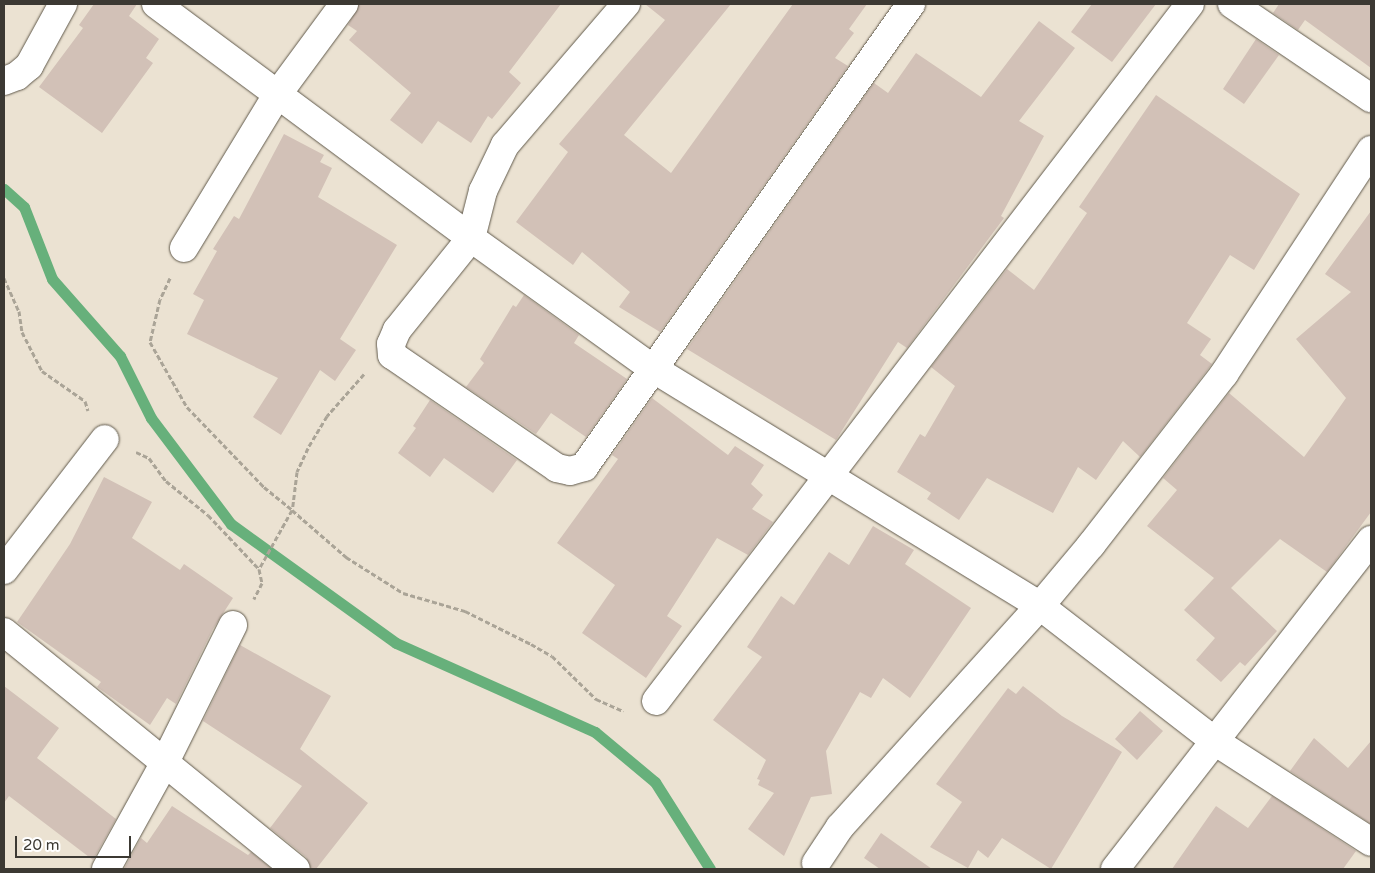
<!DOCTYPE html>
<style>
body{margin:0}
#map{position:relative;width:1375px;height:873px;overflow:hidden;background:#ebe2d2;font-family:"Varela Round",sans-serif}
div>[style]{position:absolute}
.stream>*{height:11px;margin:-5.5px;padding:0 5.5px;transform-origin:5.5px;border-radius:5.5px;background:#67b07b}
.building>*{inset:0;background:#d2c1b7}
.path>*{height:3px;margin-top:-1.5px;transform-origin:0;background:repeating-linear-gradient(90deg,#aaa497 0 5px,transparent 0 7.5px)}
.roads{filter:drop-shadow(0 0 1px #615a4c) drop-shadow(0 0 1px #615a4c)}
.minor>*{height:28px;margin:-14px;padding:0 14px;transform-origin:14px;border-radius:14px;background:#fff}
span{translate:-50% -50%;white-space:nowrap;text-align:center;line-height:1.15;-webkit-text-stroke:5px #fff;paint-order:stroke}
.frame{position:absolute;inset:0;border:5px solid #3c3933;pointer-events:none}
.scale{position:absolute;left:15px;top:836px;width:116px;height:22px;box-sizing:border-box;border:2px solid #3c3933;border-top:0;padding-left:6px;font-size:15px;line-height:18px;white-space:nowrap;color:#3c3933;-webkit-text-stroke:4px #fff;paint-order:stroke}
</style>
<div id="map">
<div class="stream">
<i style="left:4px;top:189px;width:27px;rotate:42deg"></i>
<i style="left:24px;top:207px;width:77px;rotate:68.7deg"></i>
<i style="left:52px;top:279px;width:103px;rotate:48.6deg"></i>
<i style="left:120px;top:356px;width:69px;rotate:63.4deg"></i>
<i style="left:151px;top:418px;width:133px;rotate:53deg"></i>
<i style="left:231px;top:524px;width:203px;rotate:35.8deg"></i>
<i style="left:396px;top:643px;width:218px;rotate:24.1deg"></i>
<i style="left:595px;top:732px;width:78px;rotate:39.8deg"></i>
<i style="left:655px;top:782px;width:103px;rotate:57.7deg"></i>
</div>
<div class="building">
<i style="clip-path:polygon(94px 4px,137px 4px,129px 16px,159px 39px,146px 58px,153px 63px,102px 133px,39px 87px,83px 28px,79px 25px)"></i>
<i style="clip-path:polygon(359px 4px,561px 4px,509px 72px,521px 83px,492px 119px,488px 116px,471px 143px,438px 121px,422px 144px,390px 120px,411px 93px,349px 40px,357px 31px,348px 25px)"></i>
<i style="clip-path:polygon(645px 4px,731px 4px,624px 135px,671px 173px,793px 4px,867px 4px,849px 29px,854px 33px,835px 58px,848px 66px,660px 332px,619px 307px,630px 292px,582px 252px,573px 265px,516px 222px,568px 152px,559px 144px,665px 20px)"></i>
<i style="clip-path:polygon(1092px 4px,1156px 4px,1112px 62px,1071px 32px)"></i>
<i style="clip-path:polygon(1279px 4px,1371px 4px,1371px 68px,1305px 20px,1298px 30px,1273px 13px)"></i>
<i style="clip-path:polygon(1039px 21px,1075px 48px,1019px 121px,1044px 136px,1001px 216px,1004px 218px,907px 348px,898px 342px,836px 440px,687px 349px,874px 83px,888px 93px,916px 53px,981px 97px)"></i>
<i style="clip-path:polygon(1256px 39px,1279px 55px,1244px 104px,1223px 89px)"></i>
<i style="clip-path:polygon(1156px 95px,1300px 194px,1254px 270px,1230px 255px,1187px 323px,1211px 339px,1200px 355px,1212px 364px,1140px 457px,1123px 441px,1096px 480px,1078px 467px,1053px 513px,987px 478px,959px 520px,927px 499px,931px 493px,897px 472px,920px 434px,925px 437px,955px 386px,931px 367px,1007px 269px,1034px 290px,1087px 213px,1079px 207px)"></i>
<i style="clip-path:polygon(284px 134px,324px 155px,320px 162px,332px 168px,318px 197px,397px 245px,340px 339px,356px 350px,335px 381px,320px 370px,281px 435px,253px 417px,278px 378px,187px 334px,204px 300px,193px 294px,217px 251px,213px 249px,234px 216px,239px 219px)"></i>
<i style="clip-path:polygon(1371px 211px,1371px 512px,1327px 572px,1280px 539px,1231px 588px,1277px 631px,1245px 666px,1240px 662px,1221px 682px,1196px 660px,1215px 638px,1184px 610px,1214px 578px,1147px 526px,1177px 490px,1163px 478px,1229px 393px,1304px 457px,1328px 424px,1346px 398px,1296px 339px,1351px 292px,1325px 274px)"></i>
<i style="clip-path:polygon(524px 295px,579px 335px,574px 343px,627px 379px,586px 437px,551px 413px,536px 434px,466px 387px,484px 363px,480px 359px,513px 305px,516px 307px)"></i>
<i style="clip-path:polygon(652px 398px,728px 455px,735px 446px,764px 465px,751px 484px,763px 495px,752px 509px,773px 522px,748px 555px,717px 538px,667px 616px,682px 626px,646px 678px,582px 633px,615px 585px,557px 543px,618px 459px,612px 455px)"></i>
<i style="clip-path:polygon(430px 400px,517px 460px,493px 493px,444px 458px,430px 477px,398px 453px,416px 428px,413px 426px)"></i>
<i style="clip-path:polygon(104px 477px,152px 502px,132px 538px,180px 570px,184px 564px,233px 598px,213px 629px,176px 704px,167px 698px,150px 725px,97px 687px,101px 682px,17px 622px,70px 544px)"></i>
<i style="clip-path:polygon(873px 526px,914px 550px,905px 564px,971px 608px,910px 698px,883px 678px,871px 698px,860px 692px,826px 751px,832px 794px,811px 797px,784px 856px,748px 829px,774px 793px,758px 785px,760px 780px,757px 779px,766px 760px,713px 720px,762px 657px,747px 647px,781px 596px,794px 605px,829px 552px,849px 565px)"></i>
<i style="clip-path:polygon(240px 645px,331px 696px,300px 749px,368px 803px,316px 869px,311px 869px,306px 857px,270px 828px,302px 786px,203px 721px)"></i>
<i style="clip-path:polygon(4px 686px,59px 728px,37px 758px,116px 819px,93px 860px,9px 796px,4px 803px)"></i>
<i style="clip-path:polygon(1023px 686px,1062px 716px,1122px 752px,1051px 869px,1002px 838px,988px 858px,978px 850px,968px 868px,930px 847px,962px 802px,936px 784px,1008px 688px,1016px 694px)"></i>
<i style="clip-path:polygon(1140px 711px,1163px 731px,1137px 760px,1115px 739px)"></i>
<i style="clip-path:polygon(1314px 738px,1348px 768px,1371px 741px,1371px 824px,1290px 771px)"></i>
<i style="clip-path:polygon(1272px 796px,1356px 851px,1343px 869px,1172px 869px,1216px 806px,1248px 828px)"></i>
<i style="clip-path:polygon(172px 806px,248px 855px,251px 852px,272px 869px,124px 869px,141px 838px,147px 843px)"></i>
<i style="clip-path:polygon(881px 833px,932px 869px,880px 869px,864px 858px)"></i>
</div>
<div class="path">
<i style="left:4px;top:278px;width:36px;rotate:66deg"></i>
<i style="left:19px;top:311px;width:21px;rotate:82deg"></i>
<i style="left:22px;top:332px;width:44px;rotate:62.9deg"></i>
<i style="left:42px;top:371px;width:52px;rotate:34.9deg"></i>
<i style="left:85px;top:401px;width:10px;rotate:73deg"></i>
<i style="left:170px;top:278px;width:23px;rotate:115deg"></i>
<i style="left:160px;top:299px;width:44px;rotate:103.1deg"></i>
<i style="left:150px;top:342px;width:75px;rotate:60.4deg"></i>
<i style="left:187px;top:407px;width:111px;rotate:46.1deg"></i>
<i style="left:264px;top:487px;width:36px;rotate:39deg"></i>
<i style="left:292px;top:510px;width:68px;rotate:119.2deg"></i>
<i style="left:364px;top:374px;width:56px;rotate:131.4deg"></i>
<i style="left:327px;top:416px;width:37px;rotate:121deg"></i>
<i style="left:308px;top:448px;width:26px;rotate:115deg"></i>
<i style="left:297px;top:472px;width:38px;rotate:97deg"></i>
<i style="left:292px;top:510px;width:72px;rotate:41deg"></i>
<i style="left:346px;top:557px;width:67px;rotate:32.3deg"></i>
<i style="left:403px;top:593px;width:65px;rotate:16.2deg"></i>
<i style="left:465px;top:611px;width:74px;rotate:26.6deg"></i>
<i style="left:531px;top:644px;width:24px;rotate:30deg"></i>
<i style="left:552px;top:656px;width:62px;rotate:44.3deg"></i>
<i style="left:596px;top:699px;width:30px;rotate:24deg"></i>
<i style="left:136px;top:452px;width:14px;rotate:25deg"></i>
<i style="left:149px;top:458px;width:29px;rotate:54deg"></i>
<i style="left:166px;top:481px;width:54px;rotate:39deg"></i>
<i style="left:208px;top:515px;width:74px;rotate:46.6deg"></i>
<i style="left:259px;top:569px;width:14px;rotate:78deg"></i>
<i style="left:262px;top:583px;width:18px;rotate:117deg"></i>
</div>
<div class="roads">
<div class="minor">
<i style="left:156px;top:4px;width:392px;rotate:36.6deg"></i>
<i style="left:471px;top:238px;width:118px;rotate:128.8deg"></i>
<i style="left:397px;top:330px;width:15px;rotate:113deg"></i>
<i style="left:391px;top:344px;width:11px;rotate:85deg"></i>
<i style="left:392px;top:355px;width:200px;rotate:34.4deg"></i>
<i style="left:557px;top:468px;width:13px;rotate:13deg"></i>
<i style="left:570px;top:471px;width:15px;rotate:-16deg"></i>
<i style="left:584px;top:467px;width:567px;rotate:-54.77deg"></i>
<i style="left:626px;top:4px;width:186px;rotate:130.6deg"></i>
<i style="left:505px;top:145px;width:51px;rotate:115.6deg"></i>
<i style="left:483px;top:191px;width:49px;rotate:104.3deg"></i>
<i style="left:471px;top:238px;width:223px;rotate:35.7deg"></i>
<i style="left:652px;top:368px;width:455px;rotate:31.5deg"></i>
<i style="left:1040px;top:606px;width:222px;rotate:37.7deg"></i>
<i style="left:1216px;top:742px;width:184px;rotate:32.8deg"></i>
<i style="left:1232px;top:4px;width:168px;rotate:34.1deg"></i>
<i style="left:4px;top:81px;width:14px;rotate:-21deg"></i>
<i style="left:17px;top:76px;width:16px;rotate:-40deg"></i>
<i style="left:29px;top:66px;width:71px;rotate:-61.3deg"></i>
<i style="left:184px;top:248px;width:179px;rotate:-58.7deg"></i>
<i style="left:277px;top:95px;width:113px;rotate:-53.6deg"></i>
<i style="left:4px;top:570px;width:165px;rotate:-52.4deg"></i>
<i style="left:4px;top:632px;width:376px;rotate:39.1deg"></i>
<i style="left:656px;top:701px;width:878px;rotate:-52.54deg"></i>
<i style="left:816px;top:863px;width:43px;rotate:-56.3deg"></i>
<i style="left:840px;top:827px;width:298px;rotate:-47.9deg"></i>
<i style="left:1040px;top:606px;width:80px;rotate:-50.1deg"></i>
<i style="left:1091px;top:545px;width:217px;rotate:-52.1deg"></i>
<i style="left:1224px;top:374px;width:268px;rotate:-56.7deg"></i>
<i style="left:106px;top:869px;width:122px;rotate:-61.1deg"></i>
<i style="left:165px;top:762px;width:153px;rotate:-63.6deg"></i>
<i style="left:1115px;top:869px;width:417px;rotate:-52.1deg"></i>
</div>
</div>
<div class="frame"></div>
<div class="scale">20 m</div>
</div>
